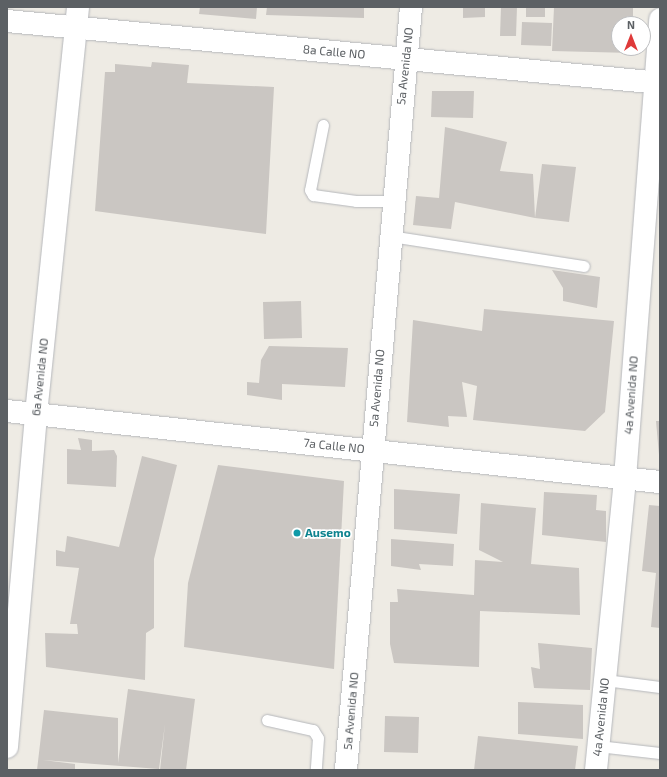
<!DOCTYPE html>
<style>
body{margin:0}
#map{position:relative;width:667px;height:777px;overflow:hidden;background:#eeebe4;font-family:"Exo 2",sans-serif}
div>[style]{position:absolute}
.building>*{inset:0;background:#cac6c2}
.roads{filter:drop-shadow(0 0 1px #b5b7bb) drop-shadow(0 0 1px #b5b7bb)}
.service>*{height:11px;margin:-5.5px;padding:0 5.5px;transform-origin:5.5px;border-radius:5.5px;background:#fff}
.minor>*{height:22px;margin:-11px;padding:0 11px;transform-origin:11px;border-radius:11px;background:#fff}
.tertiary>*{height:22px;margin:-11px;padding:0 11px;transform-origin:11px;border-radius:11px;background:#fff}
.dots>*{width:11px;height:11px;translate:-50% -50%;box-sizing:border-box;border:2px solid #fff;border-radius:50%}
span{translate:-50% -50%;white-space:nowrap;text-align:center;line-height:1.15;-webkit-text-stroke:3.5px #fff;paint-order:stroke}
.street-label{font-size:12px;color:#5c6064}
.culture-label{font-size:12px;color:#0d838f;font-weight:700}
.left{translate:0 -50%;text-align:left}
.frame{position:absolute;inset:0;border:8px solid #5c6064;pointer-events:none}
.north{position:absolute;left:611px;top:16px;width:40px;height:40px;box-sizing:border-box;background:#fff;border:1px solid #bebfc1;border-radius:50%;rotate:0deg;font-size:11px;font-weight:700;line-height:16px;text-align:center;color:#5c6064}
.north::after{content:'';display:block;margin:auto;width:14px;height:18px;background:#df3a3a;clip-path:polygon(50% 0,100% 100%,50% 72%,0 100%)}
</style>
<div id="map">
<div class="building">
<i style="clip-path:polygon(200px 7px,257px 7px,256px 19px,199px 14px)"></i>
<i style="clip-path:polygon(267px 7px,364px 7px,364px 18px,266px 15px)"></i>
<i style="clip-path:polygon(463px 7px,485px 7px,485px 17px,463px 18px)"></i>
<i style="clip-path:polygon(501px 7px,517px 7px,516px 36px,500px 36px)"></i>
<i style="clip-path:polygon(526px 7px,545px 7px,545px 17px,526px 17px)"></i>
<i style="clip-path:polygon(554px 7px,633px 7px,633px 24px,619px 24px,619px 48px,632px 48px,632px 53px,552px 51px)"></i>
<i style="clip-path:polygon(522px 22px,552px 23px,551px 46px,521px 45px)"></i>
<i style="clip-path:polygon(152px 62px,189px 65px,187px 83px,274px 87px,266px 234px,95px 211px,105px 72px,115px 72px,115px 64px,151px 67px)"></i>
<i style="clip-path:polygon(432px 91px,474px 91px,473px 118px,431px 117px)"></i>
<i style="clip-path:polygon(445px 127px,507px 142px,500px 171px,533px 174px,535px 218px,455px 202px,451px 229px,413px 225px,416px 196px,439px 198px)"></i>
<i style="clip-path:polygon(542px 164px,576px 167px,569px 222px,535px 218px)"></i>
<i style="clip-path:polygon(552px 270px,600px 277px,597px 308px,563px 301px,563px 288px)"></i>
<i style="clip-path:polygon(301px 301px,302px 338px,264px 339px,263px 302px)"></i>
<i style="clip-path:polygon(484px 309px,614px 321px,605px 412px,585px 431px,473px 420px,477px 386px,462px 382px,467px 417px,448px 416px,449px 427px,407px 422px,413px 320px,482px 331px)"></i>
<i style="clip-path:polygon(269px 346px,348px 348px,345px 387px,282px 384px,282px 400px,247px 395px,247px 382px,259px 383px,261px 360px)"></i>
<i style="clip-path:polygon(656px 421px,660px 421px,660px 455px,659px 455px)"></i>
<i style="clip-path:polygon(78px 438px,92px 440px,92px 451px,114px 450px,117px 456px,116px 487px,67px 484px,67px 449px,81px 450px)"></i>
<i style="clip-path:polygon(142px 456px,177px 465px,154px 559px,154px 628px,146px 633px,145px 680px,46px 667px,45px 633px,78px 634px,77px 624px,70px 624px,79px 568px,56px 566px,56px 550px,65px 552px,67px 536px,119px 547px)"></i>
<i style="clip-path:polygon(218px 465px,344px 481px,334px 669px,184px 647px,188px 583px)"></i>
<i style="clip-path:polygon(394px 489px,460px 494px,457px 534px,394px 529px)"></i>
<i style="clip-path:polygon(544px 492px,597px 495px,596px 510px,606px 511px,606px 542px,542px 535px)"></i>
<i style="clip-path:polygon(481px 503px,536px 508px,531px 564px,579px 568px,580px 615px,480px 611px,479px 667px,394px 663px,390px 644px,390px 602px,398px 602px,397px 589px,474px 595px,475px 560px,503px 562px,479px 550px)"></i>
<i style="clip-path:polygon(649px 505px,660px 506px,660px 628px,651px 627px,656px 573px,642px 571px)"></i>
<i style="clip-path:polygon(391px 539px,454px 544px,453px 566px,419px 564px,421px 570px,391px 566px)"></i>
<i style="clip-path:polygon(538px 643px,592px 648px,590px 690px,534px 688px,531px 667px,540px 669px)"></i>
<i style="clip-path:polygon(128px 689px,195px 699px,186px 770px,160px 770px,165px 724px,159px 769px,43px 760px,75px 764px,75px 770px,37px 770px,44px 710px,118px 718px,118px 763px)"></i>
<i style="clip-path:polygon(518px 702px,583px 705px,583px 739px,518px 734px)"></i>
<i style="clip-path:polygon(385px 716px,419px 717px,418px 753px,384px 752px)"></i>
<i style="clip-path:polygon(478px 736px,578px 746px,575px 770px,474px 770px)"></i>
</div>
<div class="roads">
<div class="service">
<i style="left:323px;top:125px;width:66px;rotate:101.3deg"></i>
<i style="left:310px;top:190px;width:6px;rotate:59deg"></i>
<i style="left:313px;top:195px;width:43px;rotate:7.9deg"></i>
<i style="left:356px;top:201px;width:37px"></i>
<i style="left:390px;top:236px;width:196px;rotate:8.8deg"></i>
<i style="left:605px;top:680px;width:55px;rotate:7.3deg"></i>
<i style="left:267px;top:720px;width:47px;rotate:12.3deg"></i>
<i style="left:313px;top:730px;width:9px;rotate:58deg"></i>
<i style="left:318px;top:738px;width:32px;rotate:94deg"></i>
<i style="left:598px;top:746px;width:62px;rotate:6.4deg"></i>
</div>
<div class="minor">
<i style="left:346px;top:770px;width:766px;rotate:-85.13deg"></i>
<i style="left:596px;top:770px;width:293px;rotate:-84.3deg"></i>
<i style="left:625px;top:478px;width:460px;rotate:-85.6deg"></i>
</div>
<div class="tertiary">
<i style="left:7px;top:21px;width:656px;rotate:5.42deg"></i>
<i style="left:7px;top:411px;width:657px;rotate:6.21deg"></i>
<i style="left:7px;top:747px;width:334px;rotate:-85deg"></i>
<i style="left:36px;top:414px;width:409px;rotate:-84.1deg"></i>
</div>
</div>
<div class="dots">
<i style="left:297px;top:533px;background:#0f9aa8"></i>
</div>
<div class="street-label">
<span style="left:334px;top:52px;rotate:5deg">8a Calle NO</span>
<span style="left:405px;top:66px;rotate:-84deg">5a Avenida NO</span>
<span style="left:40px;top:377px;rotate:-84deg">6a Avenida NO</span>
<span style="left:377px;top:388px;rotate:-85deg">5a Avenida NO</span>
<span style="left:631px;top:395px;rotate:-86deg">4a Avenida NO</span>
<span style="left:334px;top:446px;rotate:6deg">7a Calle NO</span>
<span style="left:351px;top:711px;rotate:-85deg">5a Avenida NO</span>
<span style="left:601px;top:717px;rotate:-84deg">4a Avenida NO</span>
</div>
<div class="culture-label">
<span class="left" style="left:305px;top:533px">Ausemo</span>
</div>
<div class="frame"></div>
<div class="north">N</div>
</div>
